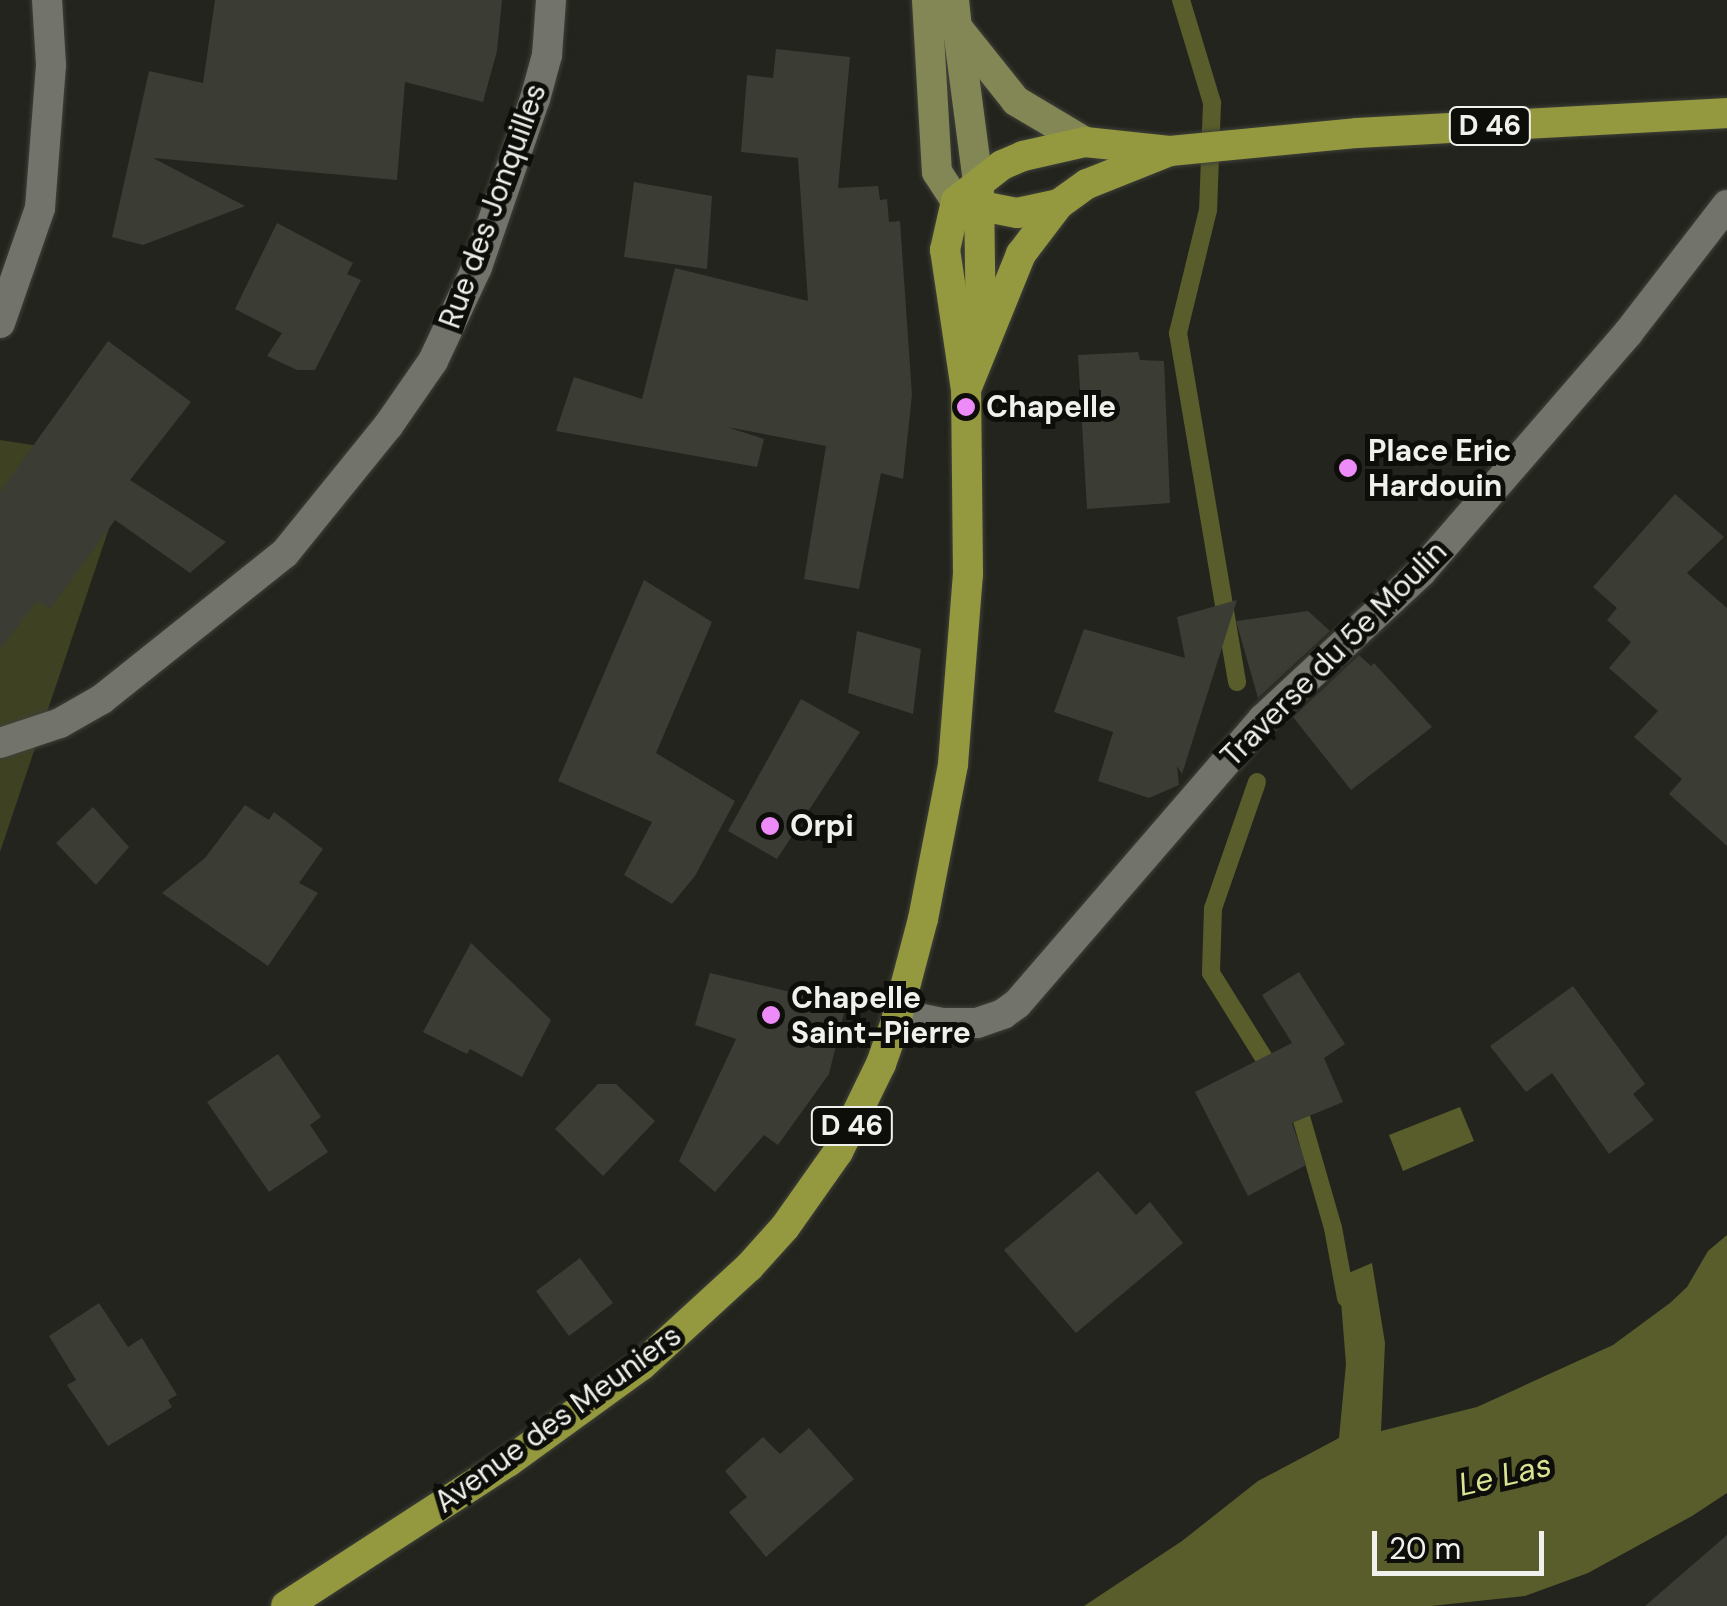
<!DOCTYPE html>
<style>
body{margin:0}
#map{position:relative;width:1727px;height:1606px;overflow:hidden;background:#23241d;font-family:"DM Sans",sans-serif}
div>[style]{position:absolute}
.green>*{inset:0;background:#3f4123}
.water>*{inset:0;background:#595d2b}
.stream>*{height:18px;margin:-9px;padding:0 9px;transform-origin:9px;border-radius:9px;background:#595d2b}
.building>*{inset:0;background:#3b3c34}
.roads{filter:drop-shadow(0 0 2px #3f4039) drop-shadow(0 0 2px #3f4039)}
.street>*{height:30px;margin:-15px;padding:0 15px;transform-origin:15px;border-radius:15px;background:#72736a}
.secondary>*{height:30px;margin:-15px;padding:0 15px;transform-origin:15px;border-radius:15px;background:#838655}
.primary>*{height:30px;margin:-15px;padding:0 15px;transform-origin:15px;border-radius:15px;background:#94993f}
.dots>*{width:28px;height:28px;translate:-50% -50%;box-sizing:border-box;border:5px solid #0d0d0a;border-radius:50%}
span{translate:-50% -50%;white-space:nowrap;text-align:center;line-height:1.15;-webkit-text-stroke:10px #0d0d0a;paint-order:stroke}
.shield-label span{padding:2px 8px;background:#0d0d0a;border:2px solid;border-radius:8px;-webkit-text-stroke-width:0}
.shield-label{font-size:28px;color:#f0f1ec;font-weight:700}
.street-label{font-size:30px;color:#f0f1ec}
.poi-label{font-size:30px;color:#f0f1ec;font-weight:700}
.left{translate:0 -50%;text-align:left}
.water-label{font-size:32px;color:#dbe393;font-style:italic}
.scale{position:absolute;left:1372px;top:1531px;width:172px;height:45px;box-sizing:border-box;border:5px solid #f0f1ec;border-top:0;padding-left:12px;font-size:30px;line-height:35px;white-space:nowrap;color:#f0f1ec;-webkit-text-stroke:8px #0d0d0a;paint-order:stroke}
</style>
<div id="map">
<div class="green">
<i style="clip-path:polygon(0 440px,132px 460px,0 852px)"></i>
</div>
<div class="water">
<i style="clip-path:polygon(1460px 1107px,1474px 1141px,1403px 1171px,1389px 1135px)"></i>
<i style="clip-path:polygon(1727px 1235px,1727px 1493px,1692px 1516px,1588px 1573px,1525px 1596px,1431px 1606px,1084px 1606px,1182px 1541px,1258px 1481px,1339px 1438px,1346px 1364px,1339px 1277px,1372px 1263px,1385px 1343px,1381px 1431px,1477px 1407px,1613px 1345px,1670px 1303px,1687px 1287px,1708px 1251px)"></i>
</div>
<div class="stream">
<i style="left:1181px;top:0;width:108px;rotate:73.2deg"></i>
<i style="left:1212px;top:103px;width:107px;rotate:92.1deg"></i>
<i style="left:1208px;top:210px;width:127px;rotate:103.7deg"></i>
<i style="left:1178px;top:333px;width:354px;rotate:80.4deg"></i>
<i style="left:1257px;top:782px;width:133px;rotate:109.2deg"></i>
<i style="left:1213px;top:908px;width:65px;rotate:91.8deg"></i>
<i style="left:1211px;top:973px;width:121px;rotate:58.1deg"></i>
<i style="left:1292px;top:1102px;width:17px;rotate:59deg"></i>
<i style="left:1301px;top:1117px;width:116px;rotate:73.9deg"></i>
<i style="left:1333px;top:1228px;width:71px;rotate:79.5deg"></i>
</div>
<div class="building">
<i style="clip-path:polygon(215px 0,502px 0,497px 51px,483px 102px,405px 82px,397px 180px,153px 158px,245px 206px,143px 245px,112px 237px,149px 71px,203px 83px)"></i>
<i style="clip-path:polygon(776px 49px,850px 57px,838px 188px,878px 186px,880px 200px,887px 199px,889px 222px,900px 221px,912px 395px,903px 479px,881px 473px,859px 589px,804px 579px,826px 446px,727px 427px,764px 439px,757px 467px,556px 431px,574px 377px,642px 399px,675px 268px,808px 301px,798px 158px,741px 152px,747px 75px,773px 78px)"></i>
<i style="clip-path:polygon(634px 182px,712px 196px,707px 269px,624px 257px)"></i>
<i style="clip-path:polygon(277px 223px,353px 263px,347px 274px,361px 280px,315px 370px,297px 370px,267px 356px,282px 333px,235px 309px)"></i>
<i style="clip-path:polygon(108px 341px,191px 402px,130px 480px,226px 542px,190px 573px,115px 520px,50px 609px,37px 601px,0 649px,0 492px)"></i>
<i style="clip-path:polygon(1138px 352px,1140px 360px,1164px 361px,1170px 503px,1087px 509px,1078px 355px)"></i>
<i style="clip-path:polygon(1675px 494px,1724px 537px,1687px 573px,1727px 608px,1727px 846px,1669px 794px,1682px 779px,1634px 737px,1658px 711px,1609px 668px,1631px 642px,1607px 620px,1617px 608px,1593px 587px)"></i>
<i style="clip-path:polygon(644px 580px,712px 622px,656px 753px,735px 801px,695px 876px,672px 904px,624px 875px,652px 822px,558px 781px)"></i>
<i style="clip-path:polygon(1237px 600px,1182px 774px,1177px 766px,1179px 785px,1149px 798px,1098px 781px,1113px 732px,1054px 712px,1084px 629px,1185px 658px,1177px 617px)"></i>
<i style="clip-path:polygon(1308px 611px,1330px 631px,1258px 698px,1236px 621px)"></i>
<i style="clip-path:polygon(857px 631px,921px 649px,913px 714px,848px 693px)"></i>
<i style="clip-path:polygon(1359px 655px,1371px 666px,1374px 663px,1432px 727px,1351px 790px,1293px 717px)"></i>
<i style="clip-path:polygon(801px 699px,860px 732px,777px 859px,728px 831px)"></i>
<i style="clip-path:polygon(245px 805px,269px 820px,274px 812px,323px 849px,299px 883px,318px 893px,268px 966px,162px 893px,205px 858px)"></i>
<i style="clip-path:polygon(93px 807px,129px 847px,96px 885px,56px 843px)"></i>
<i style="clip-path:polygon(471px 943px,551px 1020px,522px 1077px,470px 1049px,467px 1054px,423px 1032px)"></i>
<i style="clip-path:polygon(1299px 972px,1345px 1044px,1324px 1058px,1343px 1102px,1292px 1123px,1306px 1165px,1248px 1196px,1195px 1092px,1292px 1043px,1262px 995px)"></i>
<i style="clip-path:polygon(710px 973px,846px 1005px,829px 1074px,778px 1145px,764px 1135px,715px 1192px,679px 1161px,736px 1039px,695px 1025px)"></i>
<i style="clip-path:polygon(1573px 986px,1645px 1084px,1633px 1094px,1654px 1120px,1609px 1154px,1552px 1073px,1526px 1092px,1490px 1046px)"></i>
<i style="clip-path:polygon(278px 1054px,321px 1117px,310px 1125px,328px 1152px,269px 1192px,207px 1102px)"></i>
<i style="clip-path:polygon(598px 1084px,616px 1084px,655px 1121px,603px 1176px,555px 1129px)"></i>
<i style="clip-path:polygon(1098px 1171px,1136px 1215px,1150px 1202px,1183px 1243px,1076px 1333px,1004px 1250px)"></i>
<i style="clip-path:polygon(580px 1258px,613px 1303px,569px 1336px,536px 1291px)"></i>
<i style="clip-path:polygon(99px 1303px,128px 1347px,142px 1338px,177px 1395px,168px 1400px,172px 1407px,108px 1446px,67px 1385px,76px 1380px,49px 1336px)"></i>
<i style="clip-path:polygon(809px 1428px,854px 1479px,766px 1557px,729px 1512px,747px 1497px,725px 1471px,763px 1437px,780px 1454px)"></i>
<i style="clip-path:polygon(1727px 1535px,1727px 1606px,1645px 1606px)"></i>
</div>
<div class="roads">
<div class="street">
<i style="left:0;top:323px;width:122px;rotate:-70.8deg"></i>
<i style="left:40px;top:208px;width:143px;rotate:-85.6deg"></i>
<i style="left:51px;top:65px;width:65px;rotate:-93.5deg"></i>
<i style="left:0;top:743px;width:63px;rotate:-18.4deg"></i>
<i style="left:60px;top:723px;width:48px;rotate:-29.7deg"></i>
<i style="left:102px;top:699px;width:234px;rotate:-38.6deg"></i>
<i style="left:285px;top:553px;width:164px;rotate:-51deg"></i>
<i style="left:388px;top:426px;width:79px;rotate:-55.3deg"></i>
<i style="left:433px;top:361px;width:104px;rotate:-64.9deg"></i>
<i style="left:477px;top:267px;width:178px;rotate:-71deg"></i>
<i style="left:535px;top:99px;width:46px;rotate:-74.7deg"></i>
<i style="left:547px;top:55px;width:55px;rotate:-85.8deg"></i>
<i style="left:898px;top:1014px;width:45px;rotate:11.6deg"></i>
<i style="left:942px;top:1023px;width:35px"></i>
<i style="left:977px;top:1023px;width:28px;rotate:-19deg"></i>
<i style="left:1003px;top:1014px;width:17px;rotate:-36deg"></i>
<i style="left:1017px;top:1004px;width:376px;rotate:-49.2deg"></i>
<i style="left:1263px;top:719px;width:216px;rotate:-42.9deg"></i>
<i style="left:1421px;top:572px;width:316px;rotate:-49.1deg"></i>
<i style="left:1628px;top:333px;width:162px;rotate:-52.3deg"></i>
</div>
<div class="secondary">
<i style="left:927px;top:0;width:172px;rotate:86.7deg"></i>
<i style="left:937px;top:172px;width:35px;rotate:57deg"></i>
<i style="left:954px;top:0;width:27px;rotate:84deg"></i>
<i style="left:957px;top:27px;width:95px;rotate:51.4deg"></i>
<i style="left:1016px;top:101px;width:80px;rotate:30.7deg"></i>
<i style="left:958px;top:30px;width:152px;rotate:82.5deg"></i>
</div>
<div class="primary">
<i style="left:979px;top:193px;width:139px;rotate:89.2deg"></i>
<i style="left:956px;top:201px;width:62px;rotate:11.1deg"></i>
<i style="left:1017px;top:213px;width:43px;rotate:-12.1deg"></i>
<i style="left:1059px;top:204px;width:34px;rotate:-36deg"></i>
<i style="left:1087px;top:184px;width:89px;rotate:-21.7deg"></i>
<i style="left:1170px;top:151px;width:189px;rotate:-5.5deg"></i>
<i style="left:1358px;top:133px;width:370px;rotate:-3.1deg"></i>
<i style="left:967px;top:387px;width:144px;rotate:-67.9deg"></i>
<i style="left:1021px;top:254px;width:63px;rotate:-52.8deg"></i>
<i style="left:286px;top:1606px;width:265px;rotate:-33deg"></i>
<i style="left:508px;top:1462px;width:165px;rotate:-35.9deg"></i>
<i style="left:642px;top:1365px;width:145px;rotate:-42.5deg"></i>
<i style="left:749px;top:1267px;width:54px;rotate:-48deg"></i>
<i style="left:785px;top:1227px;width:92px;rotate:-54.8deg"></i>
<i style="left:838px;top:1152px;width:98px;rotate:-64deg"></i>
<i style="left:881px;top:1064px;width:46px;rotate:-70.8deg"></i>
<i style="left:896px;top:1021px;width:106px;rotate:-75.2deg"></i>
<i style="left:923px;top:919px;width:158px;rotate:-79deg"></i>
<i style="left:953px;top:764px;width:191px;rotate:-85.5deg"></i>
<i style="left:968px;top:574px;width:184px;rotate:-90.6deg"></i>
<i style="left:966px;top:390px;width:142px;rotate:-98.5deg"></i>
<i style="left:945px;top:250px;width:50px;rotate:-77.3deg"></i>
<i style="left:956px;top:201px;width:58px;rotate:-38deg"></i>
<i style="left:1002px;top:165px;width:23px;rotate:-23deg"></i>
<i style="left:1023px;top:156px;width:64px;rotate:-12.7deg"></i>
<i style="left:1085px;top:142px;width:85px;rotate:6deg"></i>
</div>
</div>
<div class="dots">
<i style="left:966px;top:407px;background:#ed8cf9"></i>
<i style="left:1348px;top:468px;background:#ed8cf9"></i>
<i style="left:770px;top:826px;background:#ed8cf9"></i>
<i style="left:771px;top:1015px;background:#ed8cf9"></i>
</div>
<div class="shield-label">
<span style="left:1490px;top:126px">D 46</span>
<span style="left:852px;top:1126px">D 46</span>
</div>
<div class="street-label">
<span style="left:493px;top:206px;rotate:-70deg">Rue des Jonquilles</span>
<span style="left:1334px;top:654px;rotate:-45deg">Traverse du 5e Moulin</span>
<span style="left:558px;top:1419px;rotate:-36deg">Avenue des Meuniers</span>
</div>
<div class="poi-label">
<span class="left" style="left:986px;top:407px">Chapelle</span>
<span class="left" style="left:1368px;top:468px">Place Eric<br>Hardouin</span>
<span class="left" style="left:790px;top:826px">Orpi</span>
<span class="left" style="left:791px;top:1015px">Chapelle<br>Saint-Pierre</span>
</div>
<div class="water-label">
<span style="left:1505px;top:1475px;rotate:-13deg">Le Las</span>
</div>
<div class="scale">20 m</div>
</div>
